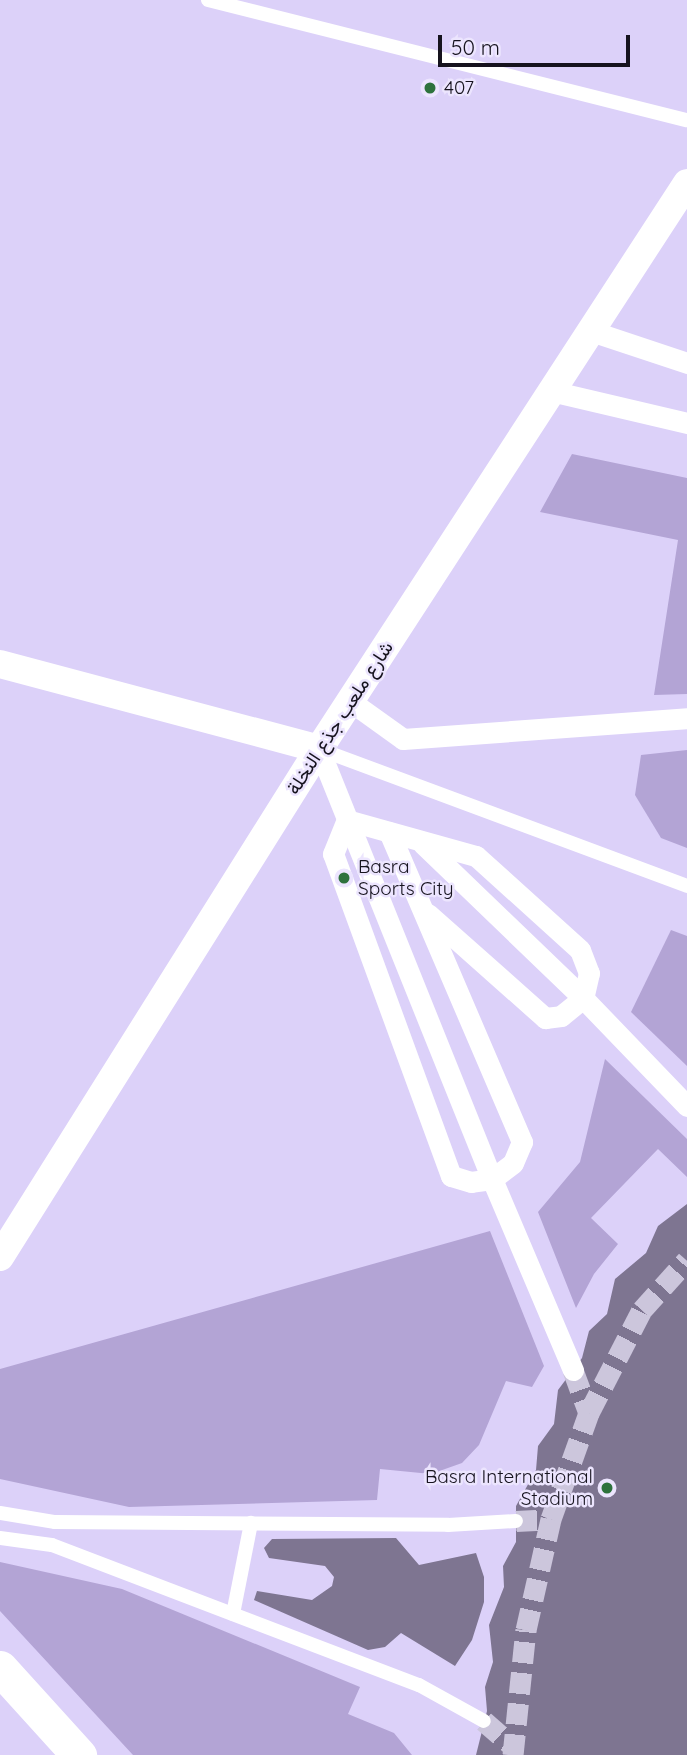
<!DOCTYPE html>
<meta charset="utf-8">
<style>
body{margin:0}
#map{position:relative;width:687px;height:1755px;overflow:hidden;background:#ece5fe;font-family:Quicksand,Vazirmatn,sans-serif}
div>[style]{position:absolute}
.green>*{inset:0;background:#dcd1f9}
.water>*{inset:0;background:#b3a4d5}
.building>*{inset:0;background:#7e7591}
.pedestrian-tunnel>*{height:21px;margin-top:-10.5px;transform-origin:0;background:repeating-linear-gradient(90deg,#ccc6dc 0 21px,transparent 0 31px)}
.service>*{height:14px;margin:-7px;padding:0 7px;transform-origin:7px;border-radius:7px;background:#fff}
.pedestrian>*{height:21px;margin:-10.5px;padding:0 10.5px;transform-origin:10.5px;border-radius:10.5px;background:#fff}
.minor>*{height:28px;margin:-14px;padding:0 14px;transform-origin:14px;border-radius:14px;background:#fff}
.tertiary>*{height:35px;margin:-17.5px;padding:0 17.5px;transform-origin:17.5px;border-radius:17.5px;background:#fff}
.dots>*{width:19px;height:19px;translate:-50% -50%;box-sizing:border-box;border:4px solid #ece5fe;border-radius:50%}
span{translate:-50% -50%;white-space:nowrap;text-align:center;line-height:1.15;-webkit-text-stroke:5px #ece5fe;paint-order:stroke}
.poi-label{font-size:19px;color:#16131e}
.left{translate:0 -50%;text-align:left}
.right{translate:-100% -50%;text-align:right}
.street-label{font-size:19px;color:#16131e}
.scale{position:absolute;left:438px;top:35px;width:192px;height:32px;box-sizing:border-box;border:4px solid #16131e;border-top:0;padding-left:9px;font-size:21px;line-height:24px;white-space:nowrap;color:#16131e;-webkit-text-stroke:5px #ece5fe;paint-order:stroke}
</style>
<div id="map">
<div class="green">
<i style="clip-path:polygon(0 0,687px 0,687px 1755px,0 1755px)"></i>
</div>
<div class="water">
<i style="clip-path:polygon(572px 454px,687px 478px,687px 694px,654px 695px,678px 540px,540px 512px)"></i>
<i style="clip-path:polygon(687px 750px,687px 848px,661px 838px,635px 795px,641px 755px)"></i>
<i style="clip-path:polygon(671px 930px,687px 936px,687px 1066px,631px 1012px)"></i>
<i style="clip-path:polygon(605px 1059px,687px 1139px,687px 1177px,658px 1149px,591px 1218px,618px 1244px,594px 1274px,576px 1308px,538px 1212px,580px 1162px)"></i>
<i style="clip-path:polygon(490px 1231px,544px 1366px,532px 1387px,506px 1381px,479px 1445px,462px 1463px,431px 1474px,380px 1469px,377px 1500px,129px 1507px,0 1479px,0 1369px)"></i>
<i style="clip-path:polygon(0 1562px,122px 1589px,360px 1687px,348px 1714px,394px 1733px,412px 1755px,133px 1755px,0 1611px)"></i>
</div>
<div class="building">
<i style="clip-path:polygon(687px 1204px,687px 1755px,476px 1755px,487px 1711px,485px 1687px,493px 1662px,489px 1625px,504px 1587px,503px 1566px,516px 1542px,516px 1506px,536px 1470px,538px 1446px,554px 1424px,558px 1390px,582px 1358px,589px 1331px,607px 1314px,615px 1279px,646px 1253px,658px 1226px)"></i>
<i style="clip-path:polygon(396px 1538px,419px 1565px,476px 1553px,484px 1577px,484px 1602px,472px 1640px,455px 1666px,401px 1633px,385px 1647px,368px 1650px,254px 1600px,257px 1591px,312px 1600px,332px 1586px,334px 1577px,325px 1566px,269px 1558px,264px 1548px,272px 1539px)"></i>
</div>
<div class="pedestrian-tunnel">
<i style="left:573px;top:1370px;width:46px;rotate:69.6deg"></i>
<i style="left:516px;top:1521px;width:35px;rotate:-3deg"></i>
<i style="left:484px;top:1721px;width:38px;rotate:41deg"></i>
<i style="left:513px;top:1755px;width:126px;rotate:-84.1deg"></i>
<i style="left:526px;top:1630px;width:114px;rotate:-77.3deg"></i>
<i style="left:551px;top:1519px;width:113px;rotate:-70.3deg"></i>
<i style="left:589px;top:1413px;width:116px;rotate:-62.8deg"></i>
<i style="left:642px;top:1310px;width:67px;rotate:-48deg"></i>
</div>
<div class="service">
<i style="left:208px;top:0;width:494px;rotate:14.1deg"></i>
<i style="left:319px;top:749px;width:393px;rotate:20.4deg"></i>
<i style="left:0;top:1513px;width:56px;rotate:9.3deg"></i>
<i style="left:55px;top:1522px;width:393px;rotate:0.4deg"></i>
<i style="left:448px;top:1525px;width:68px;rotate:-3.4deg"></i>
<i style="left:0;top:1538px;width:52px;rotate:7.7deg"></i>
<i style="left:52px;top:1545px;width:393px;rotate:20.9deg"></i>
<i style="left:419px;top:1685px;width:74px;rotate:29deg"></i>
<i style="left:233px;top:1614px;width:93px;rotate:-78.8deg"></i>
</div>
<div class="pedestrian">
<i style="left:591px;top:331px;width:101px;rotate:18.4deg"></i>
<i style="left:551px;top:391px;width:140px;rotate:13.2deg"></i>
<i style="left:350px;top:701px;width:65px;rotate:35.6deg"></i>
<i style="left:403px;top:739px;width:285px;rotate:-4.2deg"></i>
<i style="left:319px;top:749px;width:463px;rotate:68.1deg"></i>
<i style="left:492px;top:1179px;width:26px;rotate:-37deg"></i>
<i style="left:513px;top:1163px;width:23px;rotate:-67deg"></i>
<i style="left:522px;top:1142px;width:337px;rotate:-113.2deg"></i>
<i style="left:423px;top:844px;width:222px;rotate:43.9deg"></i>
<i style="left:428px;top:914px;width:157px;rotate:41.6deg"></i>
<i style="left:545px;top:1018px;width:16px;rotate:-7deg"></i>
<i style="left:561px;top:1016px;width:28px;rotate:-39deg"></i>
<i style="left:583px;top:998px;width:150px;rotate:46.1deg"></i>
<i style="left:573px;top:1370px;width:207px;rotate:-113deg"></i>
<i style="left:492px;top:1179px;width:21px;rotate:172deg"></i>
<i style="left:471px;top:1182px;width:21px;rotate:-163deg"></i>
<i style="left:451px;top:1176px;width:343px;rotate:-110.1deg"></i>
<i style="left:333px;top:854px;width:37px;rotate:-68deg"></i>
<i style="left:347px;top:820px;width:134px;rotate:15.6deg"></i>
<i style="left:476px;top:856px;width:140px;rotate:42.1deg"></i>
<i style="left:580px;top:950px;width:25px;rotate:69deg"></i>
<i style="left:589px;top:973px;width:26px;rotate:103deg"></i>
</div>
<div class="minor">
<i style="left:0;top:664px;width:330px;rotate:14.9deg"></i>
<i style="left:0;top:1257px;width:600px;rotate:-57.87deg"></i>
<i style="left:319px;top:749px;width:675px;rotate:-56.97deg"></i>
</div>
<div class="tertiary">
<i style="left:0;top:1668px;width:118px;rotate:47.8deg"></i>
</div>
<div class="dots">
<i style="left:430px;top:88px;background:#2e723d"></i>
<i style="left:344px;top:878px;background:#2e723d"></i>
<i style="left:607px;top:1488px;background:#2e723d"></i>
</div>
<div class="poi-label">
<span class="left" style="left:444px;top:88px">407</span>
<span class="left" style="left:358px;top:878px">Basra<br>Sports City</span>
<span class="right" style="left:593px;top:1488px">Basra International<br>Stadium</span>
</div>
<div class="street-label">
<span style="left:340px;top:718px;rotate:-57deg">شارع ملعب جذع النخلة</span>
</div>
<div class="scale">50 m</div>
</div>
